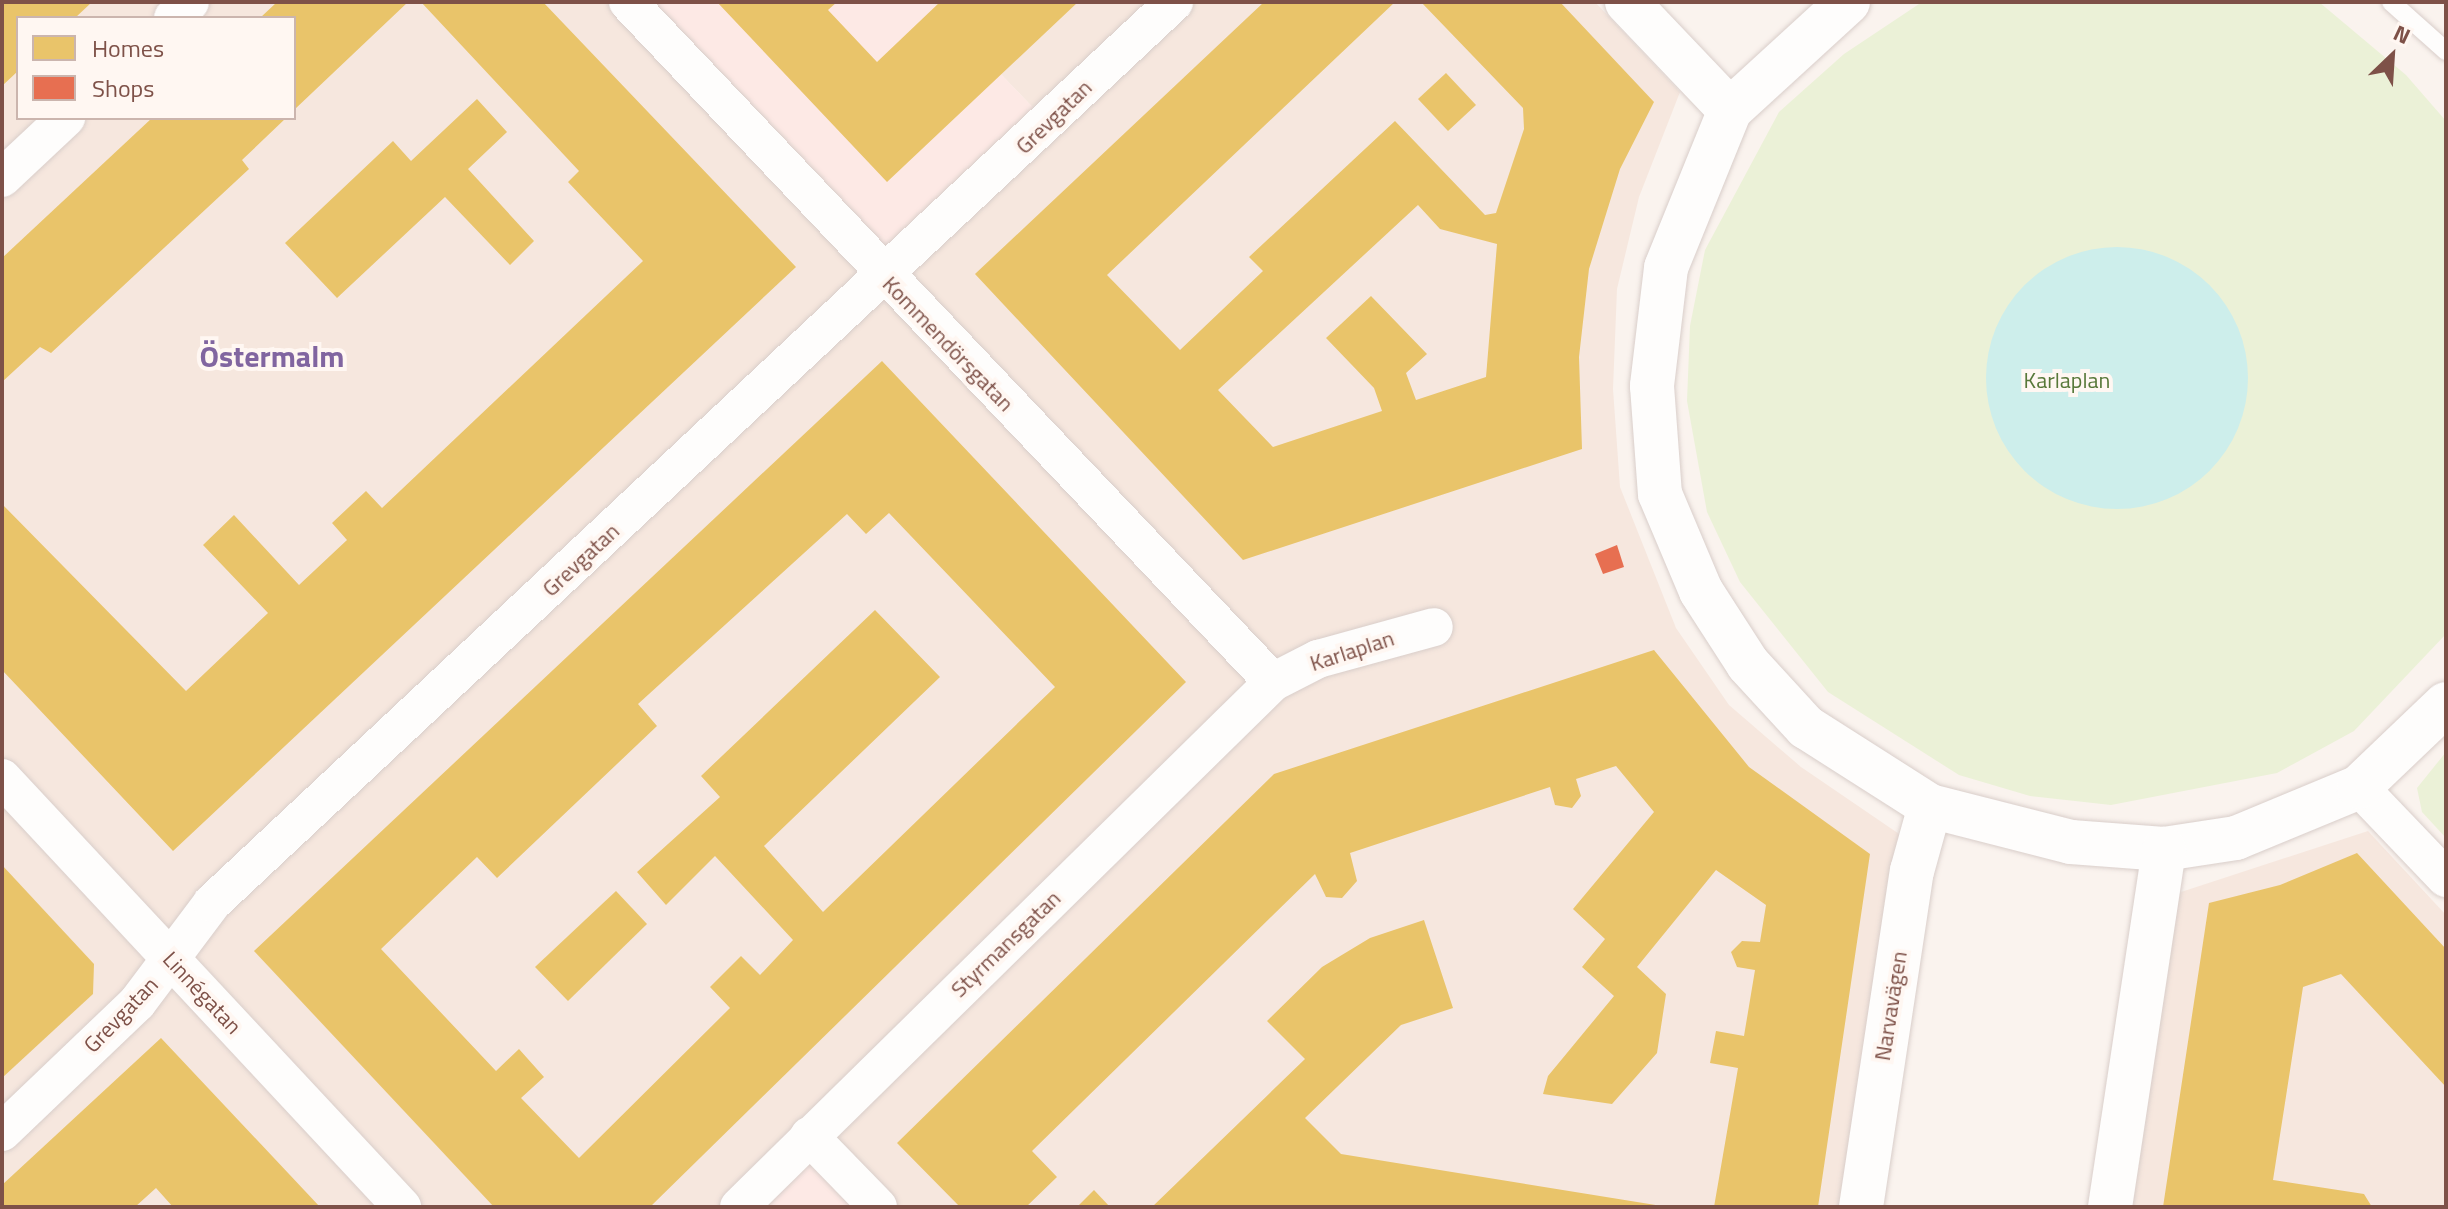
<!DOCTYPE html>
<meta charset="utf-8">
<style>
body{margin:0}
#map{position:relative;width:2448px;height:1209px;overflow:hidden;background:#faf3ee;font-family:"Titillium Web",sans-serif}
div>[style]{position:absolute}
.residential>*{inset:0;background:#f6e7de}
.commercial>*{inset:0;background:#fde9e5}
.green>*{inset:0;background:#ebf1d7}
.water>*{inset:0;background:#cdeeeb}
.round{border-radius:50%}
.homes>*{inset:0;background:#e9c46a}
.shops>*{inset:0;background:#e76f51}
.roads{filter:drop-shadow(0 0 2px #d9ceca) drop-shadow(0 0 2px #d9ceca)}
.lane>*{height:18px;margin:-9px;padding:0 9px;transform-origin:9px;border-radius:9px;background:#fefdfc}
.street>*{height:38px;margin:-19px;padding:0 19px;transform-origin:19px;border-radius:19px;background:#fefdfc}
.secondary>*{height:44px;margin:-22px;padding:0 22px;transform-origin:22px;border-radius:22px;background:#fefdfc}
span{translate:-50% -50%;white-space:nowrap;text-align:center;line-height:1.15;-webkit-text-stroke:8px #fff7f2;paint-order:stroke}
.street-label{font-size:22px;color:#7e5148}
.park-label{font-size:22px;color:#577839}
.district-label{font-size:30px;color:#8165a0;font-weight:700}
.frame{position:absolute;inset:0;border:4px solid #7e5148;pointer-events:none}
.legend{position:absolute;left:16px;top:16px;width:280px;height:104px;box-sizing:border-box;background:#fff7f2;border:2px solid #cbb5ae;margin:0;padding:10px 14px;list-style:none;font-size:24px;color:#7e5148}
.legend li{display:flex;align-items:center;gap:16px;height:40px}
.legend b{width:40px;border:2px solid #cbb5ae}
.north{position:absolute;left:2352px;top:16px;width:80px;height:80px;-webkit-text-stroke:6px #fff7f2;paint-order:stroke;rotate:25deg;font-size:22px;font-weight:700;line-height:32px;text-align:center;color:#7e5148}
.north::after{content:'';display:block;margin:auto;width:28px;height:36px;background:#7e5148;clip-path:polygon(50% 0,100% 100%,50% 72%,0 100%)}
</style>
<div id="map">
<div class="residential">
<i style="clip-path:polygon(evenodd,2px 2px,647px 2px,1042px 117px,932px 2px,1595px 2px,1680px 92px,1639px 197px,1617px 289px,1613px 389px,1620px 487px,1676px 628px,1729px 705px,1801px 767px,1905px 838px,1845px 1207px,2px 1207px,2px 2px,18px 18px,294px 18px,294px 118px,18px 118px,18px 18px)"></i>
<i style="clip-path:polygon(2368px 831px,2446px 915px,2446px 1207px,2131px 1207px,2175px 894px)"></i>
</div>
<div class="commercial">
<i style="clip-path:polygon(647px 2px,932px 2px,1042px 117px,874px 276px)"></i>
<i style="clip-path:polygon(813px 1146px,872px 1207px,750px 1207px)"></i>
</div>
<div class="green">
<i style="clip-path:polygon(1922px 2px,2319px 2px,2406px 75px,2446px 121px,2446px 634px,2354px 731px,2277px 773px,2111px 805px,2030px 796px,1959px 775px,1828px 692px,1740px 582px,1707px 512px,1687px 401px,1690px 326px,1705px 250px,1779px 112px,1844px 54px)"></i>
<i style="clip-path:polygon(2446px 752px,2446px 838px,2422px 812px,2417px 788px)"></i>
</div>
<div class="water">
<i class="round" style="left:1986px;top:247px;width:262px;height:262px"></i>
</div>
<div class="homes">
<i style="clip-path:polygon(2px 2px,92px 2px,75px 18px,18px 18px,18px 71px,2px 86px)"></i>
<i style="clip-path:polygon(277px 2px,408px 2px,294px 110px,294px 18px,260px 18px)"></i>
<i style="clip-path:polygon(421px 2px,543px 2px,796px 267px,173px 851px,2px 670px,2px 504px,186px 691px,268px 613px,203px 545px,234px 515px,299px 585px,347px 540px,332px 523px,366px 491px,382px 508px,643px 261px,568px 182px,579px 171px)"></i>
<i style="clip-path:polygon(717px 2px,837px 2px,828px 10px,877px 62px,940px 2px,1078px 2px,887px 182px)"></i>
<i style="clip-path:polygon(evenodd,1264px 2px,1395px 2px,1107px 275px,1180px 350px,1263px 271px,1249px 257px,1395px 121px,1485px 215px,1496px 213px,1524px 129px,1523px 108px,1421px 2px,1560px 2px,1654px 102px,1620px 169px,1589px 269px,1579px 357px,1582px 449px,1243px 560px,975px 274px,1264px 2px,1418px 205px,1440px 229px,1497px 244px,1486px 377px,1416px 400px,1406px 373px,1427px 354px,1371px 296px,1326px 338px,1374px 388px,1382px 411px,1273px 447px,1218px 390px,1418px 205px)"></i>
<i style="clip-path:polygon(1446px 73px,1476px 105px,1448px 131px,1418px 99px)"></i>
<i style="clip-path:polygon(477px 99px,507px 132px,468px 169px,534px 241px,510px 265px,445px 197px,337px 298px,285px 243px,393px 141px,411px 161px)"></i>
<i style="clip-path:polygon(152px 118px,286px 118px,242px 160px,249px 169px,51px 353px,40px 347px,2px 382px,2px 258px)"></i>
<i style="clip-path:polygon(evenodd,882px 361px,1186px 682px,650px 1207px,494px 1207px,254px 951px,882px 361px,889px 513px,1055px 687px,823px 912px,764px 846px,940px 677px,875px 610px,701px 776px,720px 797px,637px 872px,666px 905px,715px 856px,793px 940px,760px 975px,741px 956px,710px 987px,730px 1008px,579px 1158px,521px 1098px,544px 1077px,519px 1049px,496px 1071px,381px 949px,477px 857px,497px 878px,657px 726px,638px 704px,847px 514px,866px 534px,889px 513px)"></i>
<i style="clip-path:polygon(1654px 650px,1749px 767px,1870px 854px,1818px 1207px,1714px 1207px,1738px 1068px,1710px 1063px,1716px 1031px,1744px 1036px,1755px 970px,1737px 967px,1731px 952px,1742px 941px,1760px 942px,1766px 905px,1716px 870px,1637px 967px,1666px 994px,1657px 1053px,1612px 1104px,1543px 1094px,1548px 1076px,1614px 996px,1582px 967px,1605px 939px,1573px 909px,1654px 812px,1616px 766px,1576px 779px,1581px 796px,1572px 808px,1555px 805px,1550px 787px,1350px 853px,1357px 881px,1342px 898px,1326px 897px,1315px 874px,1032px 1151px,1057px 1177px,1026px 1207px,960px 1207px,897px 1143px,1274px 774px)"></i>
<i style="clip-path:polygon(2357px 853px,2446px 949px,2446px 1087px,2341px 974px,2303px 987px,2273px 1180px,2364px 1194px,2372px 1207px,2163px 1207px,2209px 903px,2280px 885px)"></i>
<i style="clip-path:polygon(2px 865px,94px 964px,93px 994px,2px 1078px)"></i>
<i style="clip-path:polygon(616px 891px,647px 924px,568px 1001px,535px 967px)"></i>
<i style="clip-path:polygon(1424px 920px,1453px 1008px,1401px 1025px,1305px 1118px,1341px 1154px,1668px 1207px,1152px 1207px,1305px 1059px,1267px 1021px,1322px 967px,1370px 938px)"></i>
<i style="clip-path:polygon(161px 1038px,320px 1207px,173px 1207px,156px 1188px,135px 1207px,2px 1207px,2px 1185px)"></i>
<i style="clip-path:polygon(1094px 1190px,1110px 1207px,1077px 1207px)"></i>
</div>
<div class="shops">
<i style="clip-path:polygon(1617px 545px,1624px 567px,1603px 574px,1595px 554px)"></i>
</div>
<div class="roads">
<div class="lane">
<i style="left:2391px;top:2px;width:74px;rotate:41.7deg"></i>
</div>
<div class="street">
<i style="left:628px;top:2px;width:937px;rotate:46.51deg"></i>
<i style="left:173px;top:18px;width:23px;rotate:-43deg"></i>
<i style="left:2px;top:178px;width:88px;rotate:-43.2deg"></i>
<i style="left:2px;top:778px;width:587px;rotate:47deg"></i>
<i style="left:2359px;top:787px;width:126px;rotate:46.3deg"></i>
<i style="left:2px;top:1132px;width:187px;rotate:-43.7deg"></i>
<i style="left:137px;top:1003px;width:125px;rotate:-53.1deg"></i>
<i style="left:212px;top:903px;width:1318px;rotate:-43.12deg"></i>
<i style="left:809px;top:1136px;width:99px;rotate:45.8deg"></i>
<i style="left:739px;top:1207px;width:749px;rotate:-44.51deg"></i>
<i style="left:1273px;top:682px;width:51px;rotate:-27.1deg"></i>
<i style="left:1318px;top:659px;width:120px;rotate:-15.4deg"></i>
</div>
<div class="secondary">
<i style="left:1627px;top:2px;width:149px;rotate:46.4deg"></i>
<i style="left:1848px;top:2px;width:160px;rotate:137.5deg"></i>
<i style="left:1730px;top:110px;width:170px;rotate:112.1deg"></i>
<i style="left:1666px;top:268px;width:119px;rotate:96.8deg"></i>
<i style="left:1652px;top:386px;width:108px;rotate:85.8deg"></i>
<i style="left:1660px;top:494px;width:105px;rotate:67.1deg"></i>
<i style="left:1701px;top:591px;width:87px;rotate:57.2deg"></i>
<i style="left:1748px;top:664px;width:86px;rotate:47.4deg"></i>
<i style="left:1806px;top:727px;width:147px;rotate:32.5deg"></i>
<i style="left:1930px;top:806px;width:146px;rotate:14.3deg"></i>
<i style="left:2071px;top:842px;width:93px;rotate:4.3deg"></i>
<i style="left:2164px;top:849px;width:73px;rotate:-8.7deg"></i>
<i style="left:2236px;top:838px;width:133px;rotate:-22.5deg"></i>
<i style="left:2359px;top:787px;width:120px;rotate:-43.7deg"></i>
<i style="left:1861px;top:1207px;width:340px;rotate:-81.4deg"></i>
<i style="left:1912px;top:871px;width:67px;rotate:-74.5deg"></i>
<i style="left:2110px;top:1207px;width:362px;rotate:-81.4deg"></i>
</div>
</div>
<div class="street-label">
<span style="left:1054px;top:117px;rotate:-44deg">Grevgatan</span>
<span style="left:948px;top:344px;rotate:46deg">Kommendörsgatan</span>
<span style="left:581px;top:560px;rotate:-43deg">Grevgatan</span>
<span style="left:1352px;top:651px;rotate:-18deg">Karlaplan</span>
<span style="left:1006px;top:944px;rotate:-44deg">Styrmansgatan</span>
<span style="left:202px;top:993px;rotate:47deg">Linnégatan</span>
<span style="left:1891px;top:1006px;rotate:-81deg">Narvavägen</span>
<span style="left:121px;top:1015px;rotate:-46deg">Grevgatan</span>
</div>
<div class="park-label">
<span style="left:2067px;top:381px">Karlaplan</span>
</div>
<div class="district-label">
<span style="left:272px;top:356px">Östermalm</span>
</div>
<div class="frame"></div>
<ul class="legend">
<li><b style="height:22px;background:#e9c46a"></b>Homes</li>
<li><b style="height:22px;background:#e76f51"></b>Shops</li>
</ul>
<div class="north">N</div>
</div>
